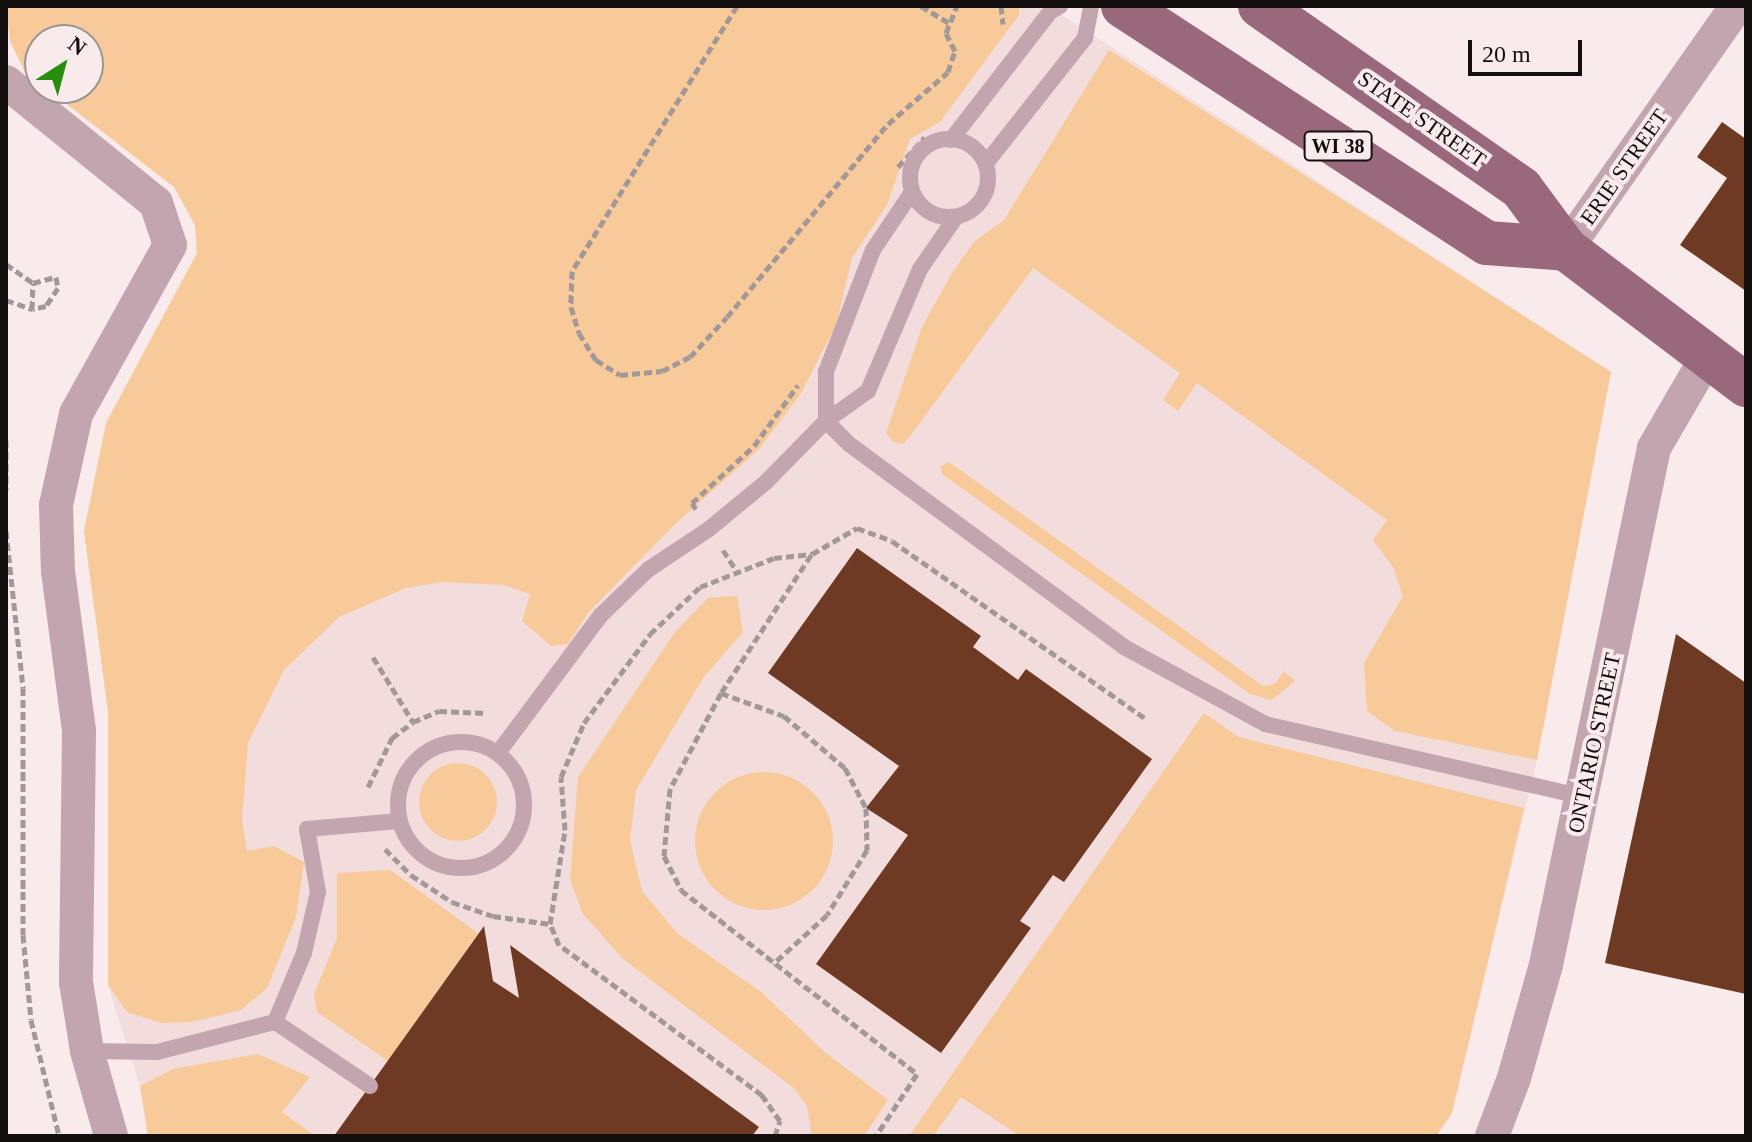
<!DOCTYPE html>
<style>
body{margin:0}
#map{position:relative;width:1752px;height:1142px;overflow:hidden;background:#f9ebeb;font-family:Georgia,serif}
div>[style]{position:absolute}
.built>*{inset:0;background:#f2dcdc}
.green>*{inset:0;background:#f8ca99}
.round{border-radius:50%}
.building>*{inset:0;background:#6f3a24}
.path>*{height:5px;margin-top:-2.5px;transform-origin:0;background:repeating-linear-gradient(90deg,#a29898 0 8px,transparent 0 12px)}
.service>*{height:16px;margin:-8px;padding:0 8px;transform-origin:8px;border-radius:8px;background:#c3a5b0}
.service>.ring{margin:-8px;padding:0;box-sizing:content-box;background:none;border:16px solid #c3a5b0;border-radius:50%}
.minor>*{height:34px;margin:-17px;padding:0 17px;transform-origin:17px;border-radius:17px;background:#c3a5b0}
.primary>*{height:44px;margin:-22px;padding:0 22px;transform-origin:22px;border-radius:22px;background:#9a687c}
span{translate:-50% -50%;white-space:nowrap;text-align:center;line-height:1.15;-webkit-text-stroke:8px #f9ebeb;paint-order:stroke}
.shield-label span{padding:2px 6px;background:#f9ebeb;border:2px solid;border-radius:6px;-webkit-text-stroke-width:0}
.shield-label{font-size:20px;color:#130f0f;font-weight:700}
.street-label{font-size:22px;color:#130f0f}
.frame{position:absolute;inset:0;border:8px solid #130f0f;pointer-events:none}
.north{position:absolute;left:24px;top:24px;width:80px;height:80px;box-sizing:border-box;background:#f9ebeb;border:2px solid #9d9393;border-radius:50%;rotate:36deg;font-size:22px;font-weight:700;line-height:32px;text-align:center;color:#130f0f}
.north::after{content:'';display:block;margin:auto;width:28px;height:36px;background:#288e0d;clip-path:polygon(50% 0,100% 100%,50% 72%,0 100%)}
.scale{position:absolute;left:1468px;top:40px;width:114px;height:36px;box-sizing:border-box;border:4px solid #130f0f;border-top:0;padding-left:10px;font-size:24px;line-height:28px;white-space:nowrap;color:#130f0f;-webkit-text-stroke:6px #f9ebeb;paint-order:stroke}
</style>
<div id="map">
<div class="built">
<i style="clip-path:polygon(6px 6px,1048px 6px,1611px 372px,1537px 760px,1452px 1113px,1437px 1136px,148px 1136px,140px 1086px,108px 985px,108px 711px,84px 531px,106px 423px,197px 253px,195px 225px,174px 187px,46px 88px,88px 88px,88px 40px,40px 40px,40px 84px,25px 72px,10px 41px)"></i>
</div>
<div class="green">
<i style="clip-path:polygon(6px 6px,1019px 6px,1019px 15px,940px 122px,910px 139px,887px 205px,852px 258px,836px 325px,800px 395px,759px 449px,673px 526px,588px 613px,568px 644px,551px 646px,522px 621px,530px 594px,503px 585px,443px 582px,406px 588px,339px 617px,284px 670px,248px 743px,242px 820px,247px 851px,274px 846px,304px 862px,296px 917px,267px 988px,241px 1010px,192px 1022px,161px 1023px,127px 1012px,108px 985px,108px 711px,84px 531px,106px 423px,197px 253px,195px 225px,174px 187px,46px 88px,88px 88px,88px 40px,40px 40px,40px 84px,25px 72px,10px 41px)"></i>
<i style="clip-path:polygon(1109px 50px,1611px 372px,1537px 760px,1395px 731px,1367px 711px,1364px 663px,1403px 596px,1393px 567px,1373px 540px,1387px 520px,1197px 383px,1178px 411px,1163px 400px,1180px 373px,1033px 268px,911px 435px,903px 444px,893px 442px,886px 433px,922px 327px,953px 271px,975px 241px,1004px 220px)"></i>
<i style="clip-path:polygon(949px 462px,1263px 686px,1275px 684px,1284px 671px,1295px 681px,1272px 700px,1250px 694px,942px 474px,940px 467px)"></i>
<i style="clip-path:polygon(737px 596px,743px 632px,703px 678px,636px 790px,630px 840px,642px 891px,677px 933px,761px 992px,827px 1054px,888px 1100px,864px 1136px,812px 1136px,807px 1106px,795px 1089px,623px 959px,583px 914px,570px 880px,578px 777px,675px 632px,708px 598px)"></i>
<i style="clip-path:polygon(1204px 713px,1239px 737px,1524px 808px,1452px 1113px,1436px 1136px,1020px 1136px,961px 1097px,933px 1136px,909px 1136px)"></i>
<i class="round" style="left:419px;top:763px;width:78px;height:78px"></i>
<i class="round" style="left:695px;top:772px;width:138px;height:138px"></i>
<i style="clip-path:polygon(390px 870px,478px 933px,388px 1061px,317px 1012px,314px 994px,337px 938px,337px 873px)"></i>
<i style="clip-path:polygon(258px 1054px,310px 1077px,282px 1112px,315px 1136px,148px 1136px,140px 1086px,173px 1069px)"></i>
</div>
<div class="building">
<i style="clip-path:polygon(1722px 122px,1746px 139px,1746px 291px,1680px 245px,1727px 178px,1697px 157px)"></i>
<i style="clip-path:polygon(857px 548px,981px 636px,973px 647px,1018px 680px,1026px 669px,1152px 759px,1064px 882px,1053px 875px,1020px 921px,1031px 928px,941px 1053px,816px 964px,908px 835px,866px 808px,899px 766px,768px 673px)"></i>
<i style="clip-path:polygon(1676px 634px,1746px 683px,1746px 994px,1605px 963px)"></i>
<i style="clip-path:polygon(484px 926px,493px 981px,519px 998px,510px 945px,759px 1127px,752px 1136px,334px 1136px)"></i>
</div>
<div class="path">
<i style="left:737px;top:6px;width:312px;rotate:121.9deg"></i>
<i style="left:572px;top:271px;width:36px;rotate:92deg"></i>
<i style="left:571px;top:307px;width:27px;rotate:73deg"></i>
<i style="left:579px;top:333px;width:32px;rotate:58deg"></i>
<i style="left:596px;top:360px;width:28px;rotate:32deg"></i>
<i style="left:620px;top:375px;width:42px;rotate:-5.4deg"></i>
<i style="left:662px;top:371px;width:31px;rotate:-27deg"></i>
<i style="left:690px;top:357px;width:54px;rotate:-47.2deg"></i>
<i style="left:727px;top:317px;width:251px;rotate:-50.2deg"></i>
<i style="left:888px;top:124px;width:79px;rotate:-40.9deg"></i>
<i style="left:948px;top:72px;width:22px;rotate:-72deg"></i>
<i style="left:955px;top:51px;width:20px;rotate:-117deg"></i>
<i style="left:946px;top:33px;width:29px;rotate:-68deg"></i>
<i style="left:921px;top:6px;width:33px;rotate:31deg"></i>
<i style="left:1001px;top:6px;width:18px;rotate:84deg"></i>
<i style="left:898px;top:167px;width:40px;rotate:-48deg"></i>
<i style="left:6px;top:264px;width:33px;rotate:35deg"></i>
<i style="left:33px;top:283px;width:24px;rotate:-15deg"></i>
<i style="left:56px;top:277px;width:11px;rotate:80deg"></i>
<i style="left:58px;top:288px;width:22px;rotate:124deg"></i>
<i style="left:46px;top:306px;width:14px;rotate:168deg"></i>
<i style="left:32px;top:309px;width:26px;rotate:-88deg"></i>
<i style="left:6px;top:300px;width:28px;rotate:19deg"></i>
<i style="left:6px;top:440px;width:50px;rotate:90deg"></i>
<i style="left:696px;top:509px;width:7px;rotate:-124deg"></i>
<i style="left:692px;top:503px;width:84px;rotate:-42.6deg"></i>
<i style="left:754px;top:446px;width:75px;rotate:-54.2deg"></i>
<i style="left:6px;top:531px;width:158px;rotate:83.8deg"></i>
<i style="left:23px;top:688px;width:247px;rotate:90deg"></i>
<i style="left:23px;top:935px;width:85px;rotate:84.6deg"></i>
<i style="left:31px;top:1020px;width:119px;rotate:76.4deg"></i>
<i style="left:723px;top:550px;width:27px;rotate:57deg"></i>
<i style="left:811px;top:555px;width:165px;rotate:123.1deg"></i>
<i style="left:721px;top:693px;width:109px;rotate:118deg"></i>
<i style="left:670px;top:789px;width:67px;rotate:95.1deg"></i>
<i style="left:664px;top:856px;width:38px;rotate:63deg"></i>
<i style="left:681px;top:890px;width:299px;rotate:37.9deg"></i>
<i style="left:917px;top:1074px;width:74px;rotate:123.5deg"></i>
<i style="left:373px;top:657px;width:76px;rotate:58.4deg"></i>
<i style="left:721px;top:693px;width:67px;rotate:20.1deg"></i>
<i style="left:784px;top:716px;width:80px;rotate:40.4deg"></i>
<i style="left:845px;top:768px;width:45px;rotate:62.3deg"></i>
<i style="left:866px;top:808px;width:42px;rotate:88.6deg"></i>
<i style="left:867px;top:850px;width:76px;rotate:121.6deg"></i>
<i style="left:827px;top:915px;width:73px;rotate:137.8deg"></i>
<i style="left:368px;top:787px;width:55px;rotate:-63.9deg"></i>
<i style="left:392px;top:738px;width:26px;rotate:-37deg"></i>
<i style="left:413px;top:722px;width:28px;rotate:-23deg"></i>
<i style="left:439px;top:711px;width:47px;rotate:2.4deg"></i>
<i style="left:385px;top:849px;width:37px;rotate:45deg"></i>
<i style="left:411px;top:875px;width:49px;rotate:33.4deg"></i>
<i style="left:452px;top:902px;width:43px;rotate:18.9deg"></i>
<i style="left:493px;top:916px;width:58px;rotate:8deg"></i>
<i style="left:775px;top:1136px;width:16px;rotate:-72deg"></i>
<i style="left:780px;top:1121px;width:32px;rotate:-125deg"></i>
<i style="left:762px;top:1095px;width:252px;rotate:-143.5deg"></i>
<i style="left:559px;top:945px;width:23px;rotate:-113deg"></i>
<i style="left:550px;top:924px;width:95px;rotate:-80.9deg"></i>
<i style="left:565px;top:830px;width:53px;rotate:-94.3deg"></i>
<i style="left:561px;top:777px;width:59px;rotate:-66.9deg"></i>
<i style="left:584px;top:723px;width:111px;rotate:-53.4deg"></i>
<i style="left:650px;top:634px;width:69px;rotate:-43.2deg"></i>
<i style="left:700px;top:587px;width:79px;rotate:-21.4deg"></i>
<i style="left:774px;top:558px;width:38px;rotate:-6deg"></i>
<i style="left:812px;top:554px;width:52px;rotate:-30deg"></i>
<i style="left:857px;top:528px;width:37px;rotate:20deg"></i>
<i style="left:892px;top:541px;width:312px;rotate:35deg"></i>
</div>
<div class="service">
<i class="ring" style="left:910px;top:139px;width:62px;height:62px"></i>
<i style="left:951px;top:140px;width:162px;rotate:-52.3deg"></i>
<i style="left:1050px;top:12px;width:12px;rotate:-31deg"></i>
<i style="left:987px;top:162px;width:158px;rotate:-51.7deg"></i>
<i style="left:1085px;top:38px;width:33px;rotate:-79deg"></i>
<i style="left:912px;top:192px;width:70px;rotate:123.9deg"></i>
<i style="left:873px;top:250px;width:131px;rotate:111.1deg"></i>
<i style="left:826px;top:372px;width:49px;rotate:90deg"></i>
<i style="left:826px;top:421px;width:33px;rotate:45deg"></i>
<i style="left:849px;top:444px;width:342px;rotate:36.4deg"></i>
<i style="left:1124px;top:647px;width:161px;rotate:28.6deg"></i>
<i style="left:1265px;top:724px;width:327px;rotate:12.9deg"></i>
<i class="ring" style="left:398px;top:742px;width:110px;height:110px"></i>
<i style="left:498px;top:753px;width:172px;rotate:-53.3deg"></i>
<i style="left:601px;top:615px;width:66px;rotate:-43.8deg"></i>
<i style="left:649px;top:569px;width:72px;rotate:-33.7deg"></i>
<i style="left:709px;top:529px;width:74px;rotate:-39.5deg"></i>
<i style="left:766px;top:482px;width:86px;rotate:-45.5deg"></i>
<i style="left:826px;top:421px;width:52px;rotate:-35.5deg"></i>
<i style="left:868px;top:391px;width:133px;rotate:-66.9deg"></i>
<i style="left:920px;top:269px;width:63px;rotate:-55.3deg"></i>
<i style="left:87px;top:1051px;width:70px;rotate:0.8deg"></i>
<i style="left:157px;top:1052px;width:122px;rotate:-14.3deg"></i>
<i style="left:370px;top:1086px;width:115px;rotate:-146deg"></i>
<i style="left:275px;top:1022px;width:75px;rotate:-67.2deg"></i>
<i style="left:304px;top:953px;width:63px;rotate:-77.1deg"></i>
<i style="left:318px;top:892px;width:64px;rotate:-99.9deg"></i>
<i style="left:307px;top:829px;width:92px;rotate:-5deg"></i>
</div>
<div class="minor">
<i style="left:6px;top:82px;width:193px;rotate:38.9deg"></i>
<i style="left:156px;top:203px;width:44px;rotate:71.6deg"></i>
<i style="left:170px;top:245px;width:193px;rotate:119.1deg"></i>
<i style="left:76px;top:414px;width:93px;rotate:102.4deg"></i>
<i style="left:56px;top:505px;width:66px;rotate:88.3deg"></i>
<i style="left:58px;top:571px;width:161px;rotate:82.5deg"></i>
<i style="left:79px;top:731px;width:251px;rotate:90.7deg"></i>
<i style="left:76px;top:982px;width:70px;rotate:80.9deg"></i>
<i style="left:87px;top:1051px;width:88px;rotate:74.2deg"></i>
<i style="left:1566px;top:249px;width:297px;rotate:-54.9deg"></i>
<i style="left:1492px;top:1136px;width:62px;rotate:-69.2deg"></i>
<i style="left:1514px;top:1078px;width:117px;rotate:-74.2deg"></i>
<i style="left:1546px;top:965px;width:528px;rotate:-78.2deg"></i>
<i style="left:1654px;top:448px;width:105px;rotate:-59.8deg"></i>
</div>
<div class="primary">
<i style="left:1123px;top:6px;width:434px;rotate:33.1deg"></i>
<i style="left:1487px;top:243px;width:79px;rotate:4.3deg"></i>
<i style="left:1260px;top:6px;width:318px;rotate:34.9deg"></i>
<i style="left:1521px;top:188px;width:76px;rotate:53.6deg"></i>
<i style="left:1566px;top:249px;width:226px;rotate:37.1deg"></i>
</div>
<div class="shield-label">
<span style="left:1338px;top:146px">WI 38</span>
</div>
<div class="street-label">
<span style="left:1422px;top:119px;rotate:35deg">STATE STREET</span>
<span style="left:1624px;top:167px;rotate:-55deg">ERIE STREET</span>
<span style="left:1594px;top:743px;rotate:-78deg">ONTARIO STREET</span>
</div>
<div class="frame"></div>
<div class="north">N</div>
<div class="scale">20 m</div>
</div>
